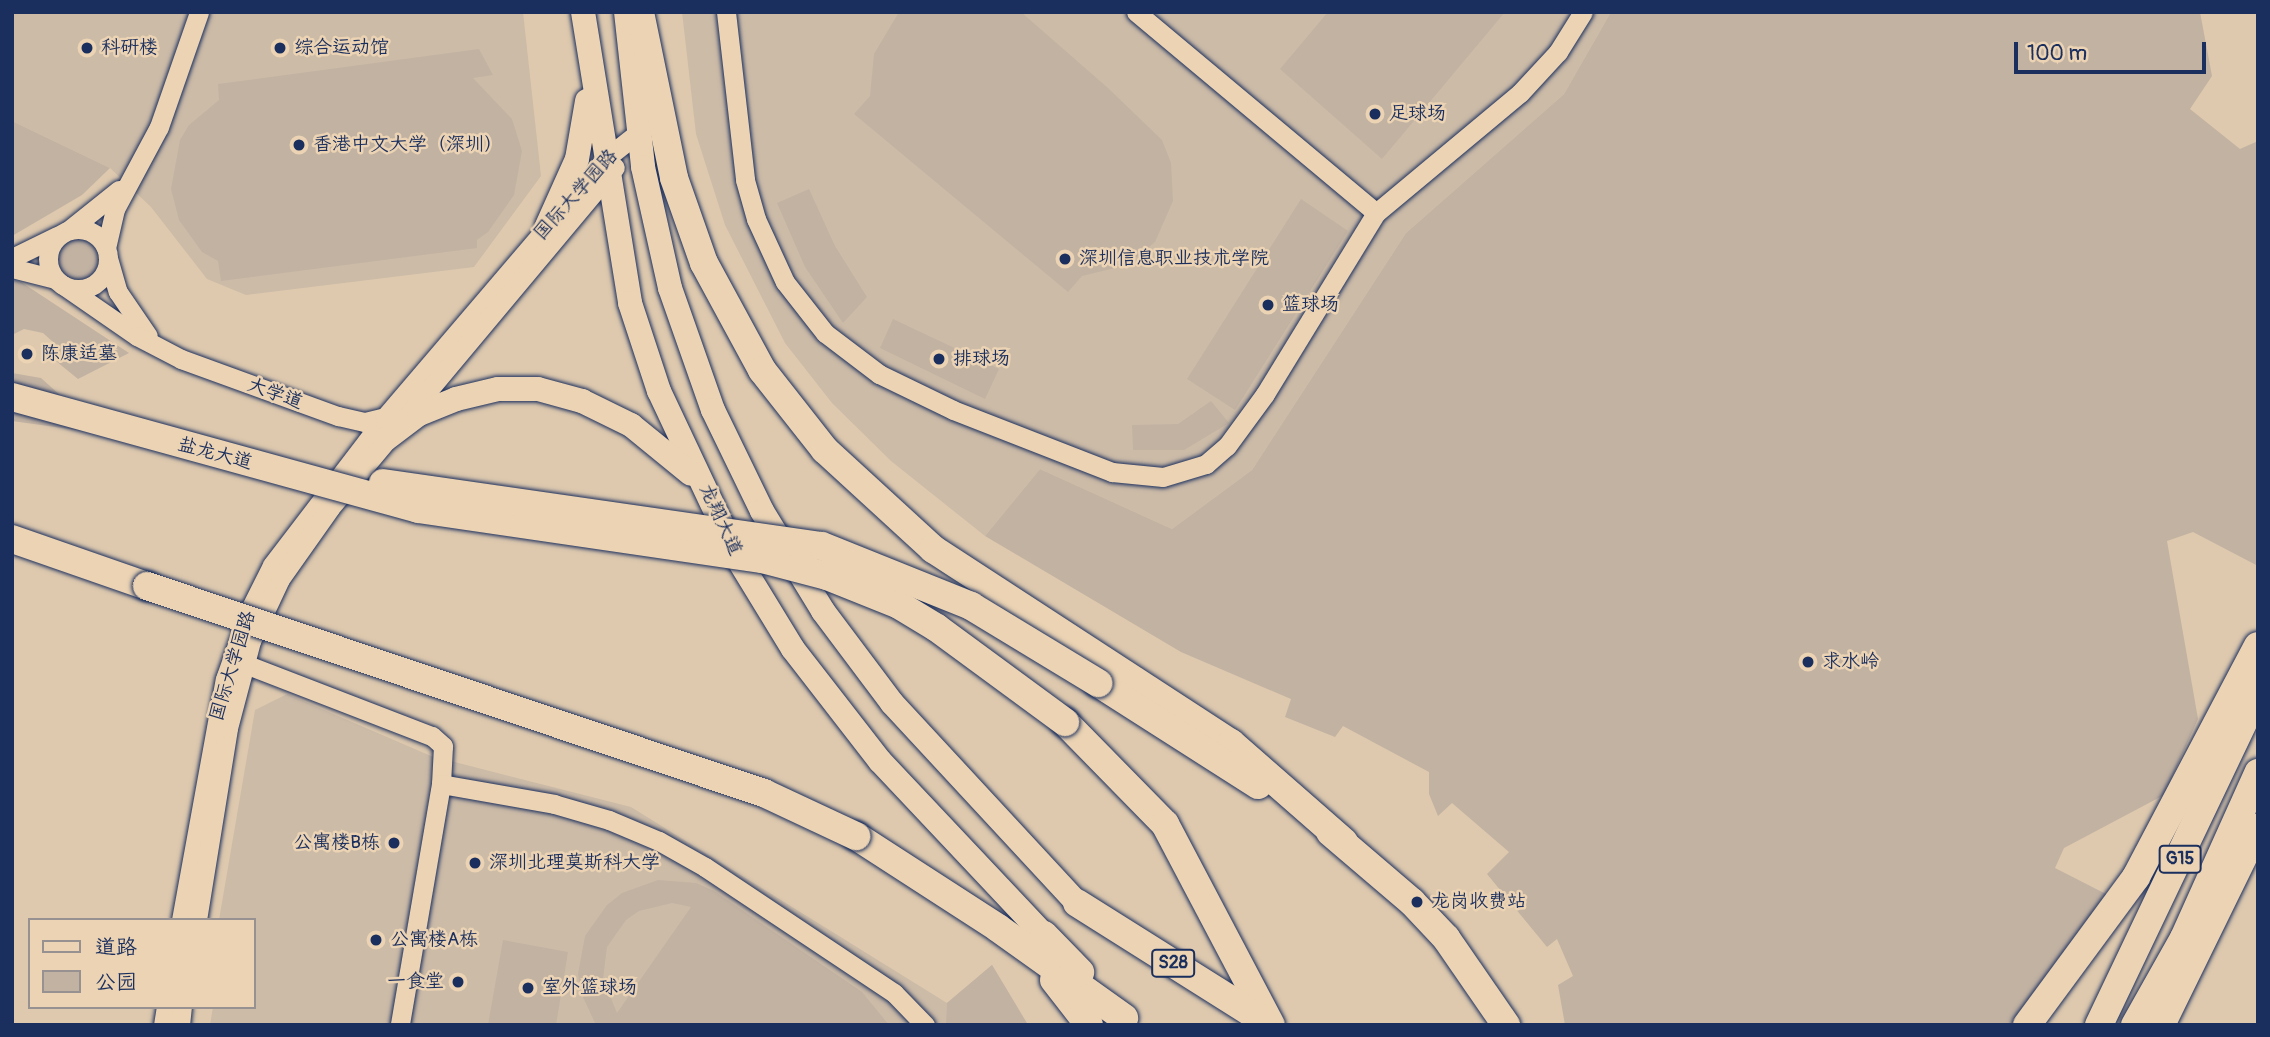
<!DOCTYPE html>
<meta charset="utf-8">
<style>
body{margin:0}
#map{position:relative;width:2270px;height:1037px;overflow:hidden;background:#dec9ae;font-family:Pangolin,"LXGW WenKai TC",sans-serif}
div>[style]{position:absolute}
.built>*{inset:0;background:#ccbba7}
.green>*{inset:0;background:#c2b2a2}
.round{border-radius:50%}
.roads{filter:drop-shadow(0 0 2px #1b2f5e) drop-shadow(0 0 2px #1b2f5e)}
.minor>*{height:19px;margin:-9.5px;padding:0 9.5px;transform-origin:9.5px;border-radius:9.5px;background:#ebd3b3}
.minor>.ring{margin:-9.5px;padding:0;box-sizing:content-box;background:none;border:19px solid #ebd3b3;border-radius:50%}
.major>*{height:24px;margin:-12px;padding:0 12px;transform-origin:12px;border-radius:12px;background:#ebd3b3}
.highway>*{height:28px;margin:-14px;padding:0 14px;transform-origin:14px;border-radius:14px;background:#ebd3b3}
.bridges{filter:drop-shadow(0 0 2px #1b2f5e) drop-shadow(0 0 2px #1b2f5e)}
.highway-bridge>*{height:28px;margin:-14px;padding:0 14px;transform-origin:14px;border-radius:14px;background:#ebd3b3}
.dots>*{width:19px;height:19px;translate:-50% -50%;box-sizing:border-box;border:4px solid #ebd3b3;border-radius:50%}
span{translate:-50% -50%;white-space:nowrap;text-align:center;line-height:1.15;-webkit-text-stroke:5px #ebd3b3;paint-order:stroke}
.shield-label span{padding:2px 5px;background:#ebd3b3;border:2px solid;border-radius:5px;-webkit-text-stroke-width:0}
.shield-label{font-size:18px;color:#1b2f5e;font-weight:700}
.poi-label{font-size:19px;color:#1b2f5e}
.left{translate:0 -50%;text-align:left}
.right{translate:-100% -50%;text-align:right}
.street-label{font-size:19px;color:#1b2f5e}
.frame{position:absolute;inset:0;border:14px solid #1b2f5e;pointer-events:none}
.legend{position:absolute;left:28px;top:918px;width:228px;height:91px;box-sizing:border-box;background:#ebd3b3;border:2px solid #989191;margin:0;padding:9px 12px;list-style:none;font-size:21px;color:#1b2f5e}
.legend li{display:flex;align-items:center;gap:14px;height:35px}
.legend b{width:35px;border:2px solid #989191}
.scale{position:absolute;left:2014px;top:42px;width:192px;height:32px;box-sizing:border-box;border:4px solid #1b2f5e;border-top:0;padding-left:9px;font-size:21px;line-height:24px;white-space:nowrap;color:#1b2f5e;-webkit-text-stroke:5px #ebd3b3;paint-order:stroke}
</style>
<div id="map">
<div class="built">
<i style="clip-path:polygon(12px 12px,523px 12px,541px 176px,474px 267px,246px 295px,207px 279px,151px 207px,110px 168px,12px 121px)"></i>
<i style="clip-path:polygon(682px 12px,1611px 12px,1564px 94px,1406px 233px,1252px 470px,1172px 529px,1040px 469px,985px 536px,891px 461px,832px 403px,785px 343px,725px 225px,696px 134px)"></i>
<i style="clip-path:polygon(287px 694px,431px 756px,631px 807px,947px 1003px,992px 965px,1028px 1025px,210px 1025px,213px 1007px,254px 1007px,254px 920px,219px 920px,255px 710px)"></i>
</div>
<div class="green">
<i style="clip-path:polygon(899px 12px,1021px 12px,1108px 88px,1162px 140px,1171px 163px,1173px 201px,1155px 242px,1127px 265px,1082px 276px,1068px 292px,854px 114px,870px 96px,874px 54px)"></i>
<i style="clip-path:polygon(1328px 12px,1505px 12px,1382px 159px,1280px 69px)"></i>
<i style="clip-path:polygon(1611px 12px,2200px 12px,2212px 76px,2190px 109px,2240px 149px,2258px 141px,2258px 566px,2193px 532px,2167px 541px,2198px 719px,2164px 795px,2064px 848px,2055px 868px,2108px 895px,2012px 1025px,1565px 1025px,1558px 985px,1573px 976px,1557px 939px,1547px 947px,1487px 874px,1509px 852px,1452px 803px,1438px 816px,1429px 794px,1429px 772px,1343px 726px,1335px 737px,1285px 717px,1291px 699px,1181px 652px,985px 536px,1040px 469px,1172px 529px,1252px 470px,1406px 233px,1564px 94px)"></i>
<i style="clip-path:polygon(479px 49px,493px 75px,473px 78px,512px 119px,522px 151px,514px 195px,488px 232px,477px 240px,477px 248px,221px 281px,218px 261px,202px 252px,179px 220px,171px 189px,180px 140px,189px 125px,219px 100px,218px 84px)"></i>
<i style="clip-path:polygon(12px 121px,110px 168px,82px 195px,12px 236px)"></i>
<i style="clip-path:polygon(809px 189px,835px 246px,867px 297px,843px 323px,805px 267px,777px 203px)"></i>
<i style="clip-path:polygon(1301px 199px,1348px 231px,1235px 410px,1187px 379px)"></i>
<i class="round" style="left:55px;top:236px;width:46px;height:46px"></i>
<i style="clip-path:polygon(12px 280px,21px 282px,129px 353px,78px 379px,56px 361px,53px 342px,43px 333px,24px 329px,12px 335px)"></i>
<i style="clip-path:polygon(893px 319px,999px 369px,985px 399px,880px 348px)"></i>
<i style="clip-path:polygon(12px 373px,41px 378px,60px 395px,84px 431px,12px 421px)"></i>
<i style="clip-path:polygon(1211px 401px,1229px 423px,1184px 450px,1133px 450px,1132px 425px,1178px 424px)"></i>
<i style="clip-path:polygon(evenodd,658px 880px,696px 883px,714px 891px,862px 992px,889px 1025px,596px 1025px,581px 993px,578px 974px,585px 936px,607px 905px,622px 893px,658px 880px,672px 903px,691px 907px,617px 1013px,603px 979px,607px 947px,626px 920px,639px 911px,672px 903px)"></i>
<i style="clip-path:polygon(503px 940px,568px 952px,556px 1025px,488px 1025px)"></i>
<i style="clip-path:polygon(992px 965px,1028px 1025px,946px 1025px,947px 1003px)"></i>
</div>
<div class="roads">
<div class="minor">
<i style="left:726px;top:12px;width:169px;rotate:83.5deg"></i>
<i style="left:745px;top:180px;width:41px;rotate:74.2deg"></i>
<i style="left:756px;top:219px;width:69px;rotate:65.3deg"></i>
<i style="left:785px;top:282px;width:65px;rotate:51.9deg"></i>
<i style="left:825px;top:333px;width:68px;rotate:37.2deg"></i>
<i style="left:879px;top:374px;width:82px;rotate:25.9deg"></i>
<i style="left:953px;top:410px;width:171px;rotate:21.3deg"></i>
<i style="left:1112px;top:472px;width:51px;rotate:5.6deg"></i>
<i style="left:1163px;top:477px;width:45px;rotate:-16.8deg"></i>
<i style="left:1206px;top:464px;width:28px;rotate:-41deg"></i>
<i style="left:1227px;top:446px;width:64px;rotate:-53.8deg"></i>
<i style="left:1265px;top:394px;width:212px;rotate:-58.5deg"></i>
<i style="left:1376px;top:213px;width:187px;rotate:-39.8deg"></i>
<i style="left:1520px;top:93px;width:56px;rotate:-47.2deg"></i>
<i style="left:1558px;top:52px;width:47px;rotate:-58deg"></i>
<i style="left:1136px;top:12px;width:313px;rotate:39.9deg"></i>
<i class="ring" style="left:48px;top:229px;width:41px;height:41px"></i>
<i style="left:69px;top:230px;width:64px;rotate:-38.7deg"></i>
<i style="left:106px;top:248px;width:40px;rotate:-77deg"></i>
<i style="left:115px;top:209px;width:93px;rotate:-61.8deg"></i>
<i style="left:159px;top:127px;width:122px;rotate:-70.8deg"></i>
<i style="left:12px;top:258px;width:50px;rotate:-26.1deg"></i>
<i style="left:108px;top:258px;width:35px;rotate:74deg"></i>
<i style="left:118px;top:292px;width:53px;rotate:55.7deg"></i>
<i style="left:12px;top:268px;width:44px;rotate:14.3deg"></i>
<i style="left:63px;top:285px;width:90px;rotate:34.6deg"></i>
<i style="left:137px;top:336px;width:50px;rotate:27.6deg"></i>
<i style="left:181px;top:359px;width:167px;rotate:20deg"></i>
<i style="left:338px;top:416px;width:28px;rotate:13deg"></i>
<i style="left:365px;top:422px;width:21px;rotate:-14deg"></i>
<i style="left:232px;top:659px;width:214px;rotate:21.1deg"></i>
<i style="left:432px;top:736px;width:15px;rotate:42deg"></i>
<i style="left:443px;top:746px;width:38px;rotate:93deg"></i>
<i style="left:441px;top:784px;width:244px;rotate:99.7deg"></i>
<i style="left:441px;top:784px;width:115px;rotate:10deg"></i>
<i style="left:554px;top:804px;width:57px;rotate:16.2deg"></i>
<i style="left:609px;top:820px;width:54px;rotate:22.8deg"></i>
<i style="left:659px;top:841px;width:53px;rotate:29.5deg"></i>
<i style="left:705px;top:867px;width:227px;rotate:33.7deg"></i>
<i style="left:894px;top:993px;width:45px;rotate:45.9deg"></i>
<i style="left:181px;top:920px;width:245px;rotate:-79.7deg"></i>
<i style="left:225px;top:679px;width:72px;rotate:-70.6deg"></i>
<i style="left:249px;top:611px;width:51px;rotate:-63.4deg"></i>
<i style="left:272px;top:565px;width:186px;rotate:-52.6deg"></i>
<i style="left:385px;top:417px;width:339px;rotate:-49.5deg"></i>
<i style="left:605px;top:159px;width:43px;rotate:-38.5deg"></i>
<i style="left:197px;top:920px;width:194px;rotate:-80.8deg"></i>
<i style="left:228px;top:728px;width:90px;rotate:-75.2deg"></i>
<i style="left:251px;top:641px;width:68px;rotate:-64.9deg"></i>
<i style="left:280px;top:579px;width:87px;rotate:-54.8deg"></i>
<i style="left:330px;top:508px;width:444px;rotate:-50.1deg"></i>
<i style="left:163px;top:1025px;width:18px;rotate:-81deg"></i>
<i style="left:180px;top:1025px;width:18px;rotate:-84deg"></i>
</div>
<div class="major">
<i style="left:583px;top:12px;width:295px;rotate:80.8deg"></i>
<i style="left:630px;top:303px;width:93px;rotate:71.8deg"></i>
<i style="left:659px;top:391px;width:186px;rotate:64.8deg"></i>
<i style="left:738px;top:559px;width:105px;rotate:58.6deg"></i>
<i style="left:793px;top:649px;width:142px;rotate:52.2deg"></i>
<i style="left:880px;top:761px;width:239px;rotate:46.7deg"></i>
<i style="left:626px;top:12px;width:156px;rotate:83.7deg"></i>
<i style="left:643px;top:167px;width:124px;rotate:77.4deg"></i>
<i style="left:670px;top:288px;width:129px;rotate:70.6deg"></i>
<i style="left:713px;top:410px;width:112px;rotate:64.1deg"></i>
<i style="left:762px;top:511px;width:117px;rotate:58.6deg"></i>
<i style="left:823px;top:611px;width:115px;rotate:53.1deg"></i>
<i style="left:892px;top:703px;width:272px;rotate:47.2deg"></i>
<i style="left:547px;top:226px;width:73px;rotate:-65.9deg"></i>
<i style="left:577px;top:159px;width:59px;rotate:-80.2deg"></i>
<i style="left:386px;top:439px;width:41px;rotate:-37.1deg"></i>
<i style="left:419px;top:414px;width:40px;rotate:-22deg"></i>
<i style="left:456px;top:399px;width:43px;rotate:-13.4deg"></i>
<i style="left:498px;top:389px;width:40px"></i>
<i style="left:538px;top:389px;width:46px;rotate:15.3deg"></i>
<i style="left:582px;top:401px;width:55px;rotate:26.1deg"></i>
<i style="left:631px;top:425px;width:77px;rotate:39.2deg"></i>
</div>
<div class="highway">
<i style="left:640px;top:12px;width:169px;rotate:78.4deg"></i>
<i style="left:674px;top:178px;width:90px;rotate:70.6deg"></i>
<i style="left:704px;top:263px;width:122px;rotate:61.5deg"></i>
<i style="left:762px;top:370px;width:102px;rotate:51.8deg"></i>
<i style="left:825px;top:450px;width:147px;rotate:42.5deg"></i>
<i style="left:933px;top:549px;width:356px;rotate:33.1deg"></i>
<i style="left:1231px;top:743px;width:150px;rotate:41.2deg"></i>
<i style="left:12px;top:539px;width:143px;rotate:19.2deg"></i>
<i style="left:1098px;top:683px;width:190px;rotate:32.5deg"></i>
<i style="left:1065px;top:722px;width:143px;rotate:45.6deg"></i>
<i style="left:1165px;top:824px;width:227px;rotate:62.2deg"></i>
<i style="left:1330px;top:832px;width:108px;rotate:40.5deg"></i>
<i style="left:1412px;top:902px;width:50px;rotate:46.6deg"></i>
<i style="left:1446px;top:938px;width:106px;rotate:55.4deg"></i>
<i style="left:856px;top:836px;width:169px;rotate:32.9deg"></i>
<i style="left:998px;top:928px;width:155px;rotate:35.5deg"></i>
<i style="left:1077px;top:903px;width:218px;rotate:32.2deg"></i>
<i style="left:1044px;top:935px;width:52px;rotate:45.8deg"></i>
<i style="left:1054px;top:980px;width:57px;rotate:52.1deg"></i>
<i style="left:2027px;top:1025px;width:184px;rotate:-53.6deg"></i>
<i style="left:2136px;top:877px;width:261px;rotate:-62.2deg"></i>
<i style="left:2099px;top:1025px;width:370px;rotate:-64.5deg"></i>
<i style="left:2135px;top:1025px;width:100px;rotate:-60.6deg"></i>
<i style="left:2184px;top:938px;width:181px;rotate:-65.8deg"></i>
<i style="left:2161px;top:1025px;width:220px;rotate:-63.9deg"></i>
</div>
</div>
<div class="bridges">
<div class="highway-bridge">
<i style="left:12px;top:397px;width:421px;rotate:15.4deg"></i>
<i style="left:418px;top:509px;width:348px;rotate:8.3deg"></i>
<i style="left:762px;top:559px;width:67px;rotate:14.7deg"></i>
<i style="left:827px;top:576px;width:78px;rotate:21.9deg"></i>
<i style="left:899px;top:605px;width:44px;rotate:31.2deg"></i>
<i style="left:937px;top:628px;width:159px;rotate:36.3deg"></i>
<i style="left:383px;top:483px;width:443px;rotate:8.2deg"></i>
<i style="left:822px;top:546px;width:161px;rotate:21.9deg"></i>
<i style="left:971px;top:606px;width:149px;rotate:31.2deg"></i>
<i style="left:147px;top:586px;width:651px;rotate:18.55deg"></i>
<i style="left:764px;top:793px;width:102px;rotate:25.1deg"></i>
</div>
</div>
<div class="dots">
<i style="left:87px;top:48px;background:#1b2f5e"></i>
<i style="left:280px;top:48px;background:#1b2f5e"></i>
<i style="left:1375px;top:114px;background:#1b2f5e"></i>
<i style="left:299px;top:145px;background:#1b2f5e"></i>
<i style="left:1065px;top:259px;background:#1b2f5e"></i>
<i style="left:1268px;top:305px;background:#1b2f5e"></i>
<i style="left:27px;top:354px;background:#1b2f5e"></i>
<i style="left:939px;top:359px;background:#1b2f5e"></i>
<i style="left:1808px;top:662px;background:#1b2f5e"></i>
<i style="left:394px;top:843px;background:#1b2f5e"></i>
<i style="left:475px;top:863px;background:#1b2f5e"></i>
<i style="left:1417px;top:902px;background:#1b2f5e"></i>
<i style="left:376px;top:940px;background:#1b2f5e"></i>
<i style="left:458px;top:982px;background:#1b2f5e"></i>
<i style="left:528px;top:988px;background:#1b2f5e"></i>
</div>
<div class="shield-label">
<span style="left:2180px;top:859px">G15</span>
<span style="left:1173px;top:963px">S28</span>
</div>
<div class="poi-label">
<span class="left" style="left:101px;top:48px">科研楼</span>
<span class="left" style="left:294px;top:48px">综合运动馆</span>
<span class="left" style="left:1389px;top:114px">足球场</span>
<span class="left" style="left:313px;top:145px">香港中文大学（深圳）</span>
<span class="left" style="left:1079px;top:259px">深圳信息职业技术学院</span>
<span class="left" style="left:1282px;top:305px">篮球场</span>
<span class="left" style="left:41px;top:354px">陈康适墓</span>
<span class="left" style="left:953px;top:359px">排球场</span>
<span class="left" style="left:1822px;top:662px">求水岭</span>
<span class="right" style="left:380px;top:843px">公寓楼B栋</span>
<span class="left" style="left:489px;top:863px">深圳北理莫斯科大学</span>
<span class="left" style="left:1431px;top:902px">龙岗收费站</span>
<span class="left" style="left:390px;top:940px">公寓楼A栋</span>
<span class="right" style="left:444px;top:982px">一食堂</span>
<span class="left" style="left:542px;top:988px">室外篮球场</span>
</div>
<div class="street-label">
<span style="left:576px;top:195px;rotate:-48deg">国际大学园路</span>
<span style="left:275px;top:394px;rotate:20deg">大学道</span>
<span style="left:215px;top:454px;rotate:15deg">盐龙大道</span>
<span style="left:720px;top:520px;rotate:65deg">龙翔大道</span>
<span style="left:233px;top:666px;rotate:-73deg">国际大学园路</span>
</div>
<div class="frame"></div>
<ul class="legend">
<li><b style="height:9px;background:#ebd3b3"></b>道路</li>
<li><b style="height:19px;background:#c2b2a2"></b>公园</li>
</ul>
<div class="scale">100 m</div>
</div>
